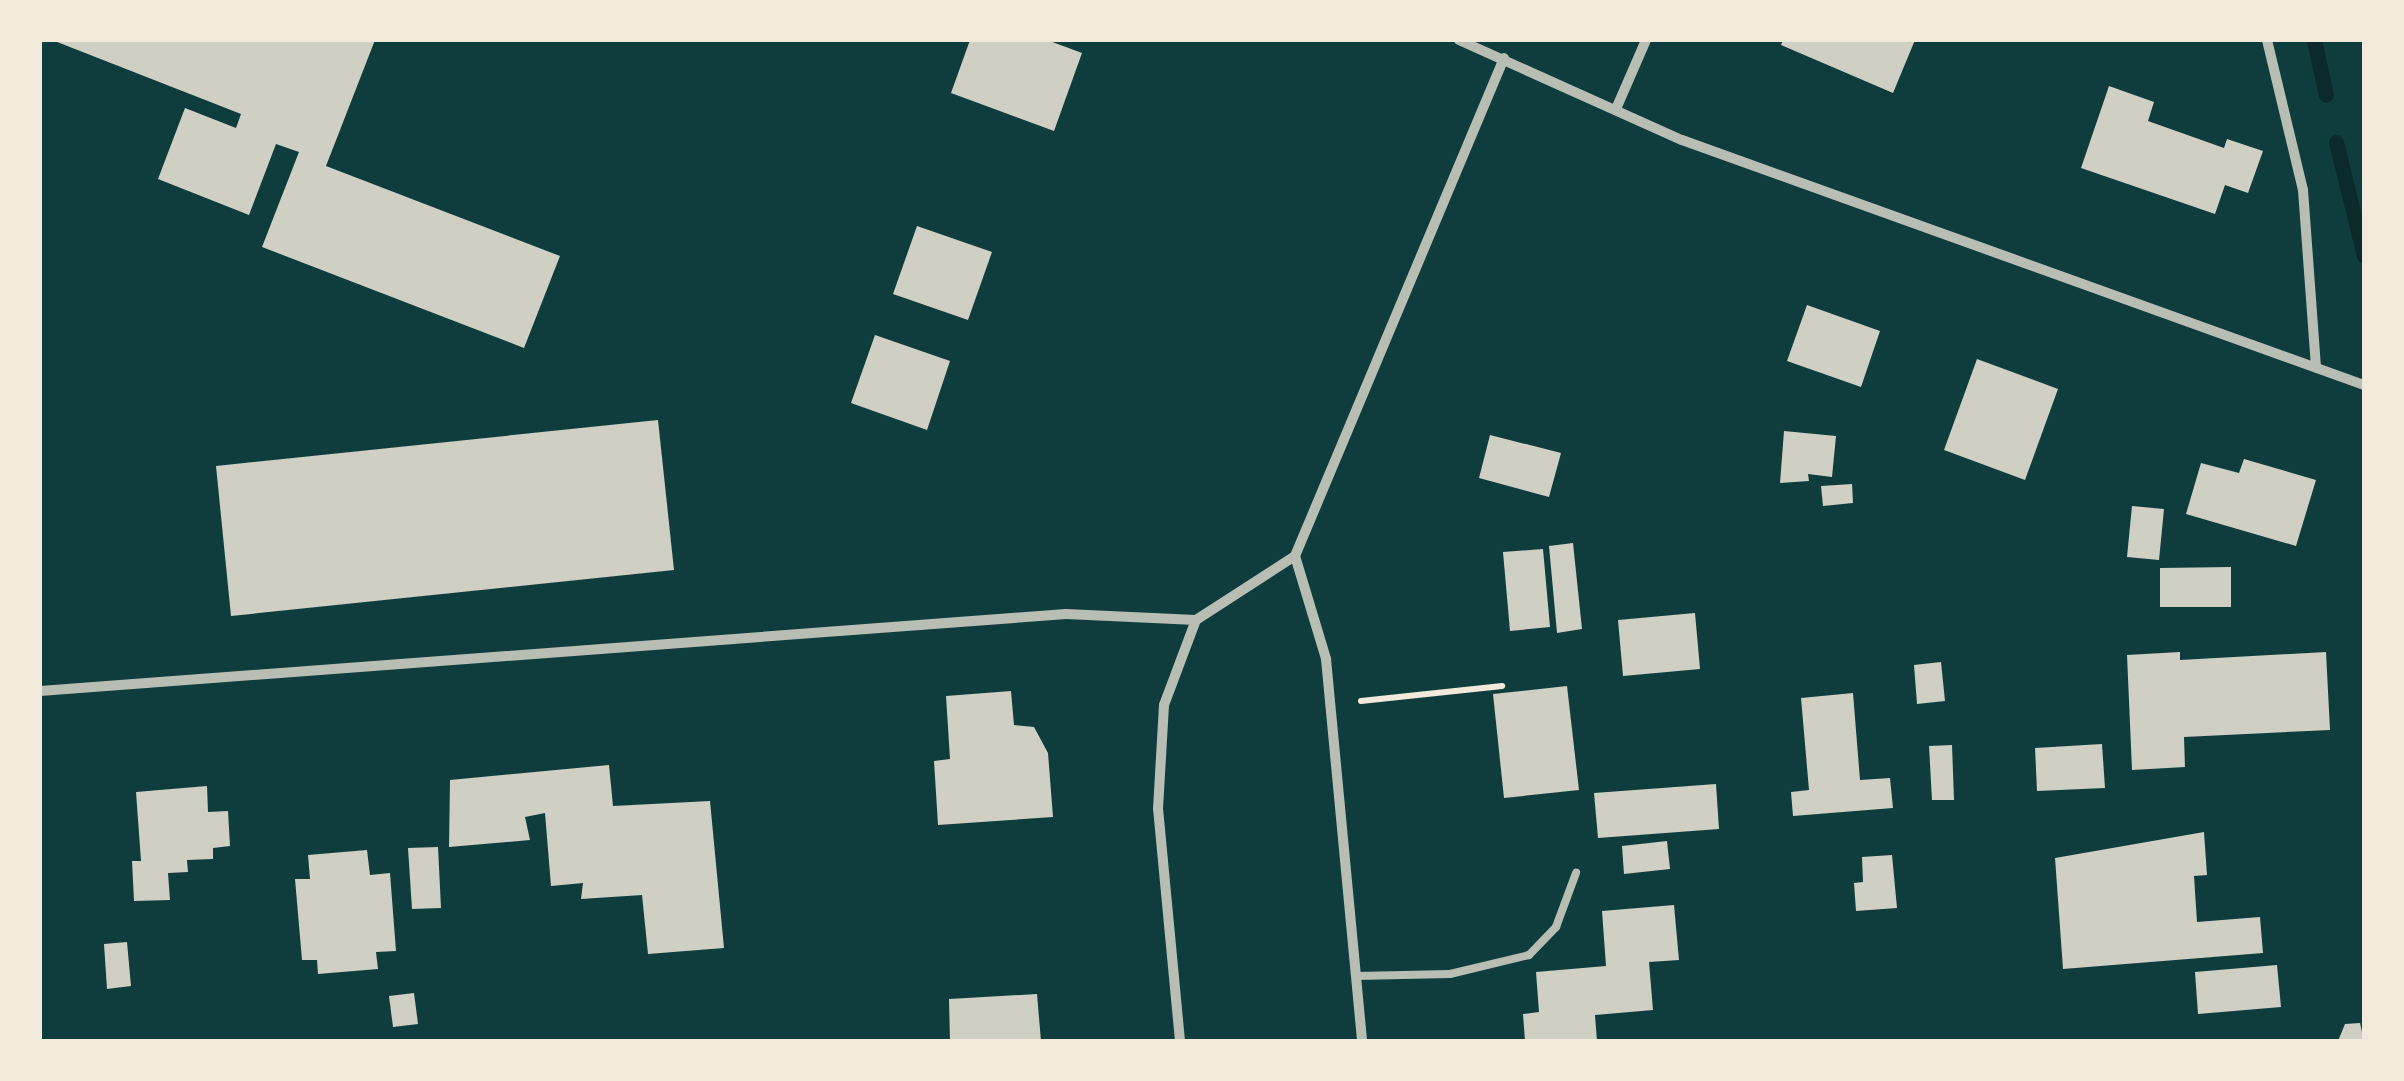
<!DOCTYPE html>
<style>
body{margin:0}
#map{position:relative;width:2404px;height:1081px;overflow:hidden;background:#0f3d3e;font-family:"Fira Sans Condensed",sans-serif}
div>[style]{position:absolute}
.stream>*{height:15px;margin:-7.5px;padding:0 7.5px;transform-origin:7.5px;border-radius:7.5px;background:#0a2a2b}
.building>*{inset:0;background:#cfcfc3}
.path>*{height:6px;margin:-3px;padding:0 3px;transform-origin:3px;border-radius:3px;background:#f1e9da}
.service>*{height:8px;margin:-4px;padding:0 4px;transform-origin:4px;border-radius:4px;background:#b8beb3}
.minor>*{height:10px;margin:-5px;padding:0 5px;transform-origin:5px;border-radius:5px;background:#b8beb3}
span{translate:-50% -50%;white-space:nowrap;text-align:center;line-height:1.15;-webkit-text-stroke:9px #f1e9da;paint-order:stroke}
.frame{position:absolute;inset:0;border:42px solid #f1e9da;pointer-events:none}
</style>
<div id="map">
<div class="stream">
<i style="left:2314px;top:40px;width:56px;rotate:77.7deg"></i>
<i style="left:2336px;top:142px;width:117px;rotate:76.2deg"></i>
</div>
<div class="building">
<i style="clip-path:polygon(52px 40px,375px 40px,326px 166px,560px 256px,524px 348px,262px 247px,299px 152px,276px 144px,249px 215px,158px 179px,185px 108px,236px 128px,241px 114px)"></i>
<i style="clip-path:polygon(970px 40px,1047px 40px,1082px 53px,1054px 131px,951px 93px)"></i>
<i style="clip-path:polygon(1783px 40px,1915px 40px,1893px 93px,1781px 45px)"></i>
<i style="clip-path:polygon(2109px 86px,2154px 102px,2148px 121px,2224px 148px,2227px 139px,2263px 151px,2248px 193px,2225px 185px,2215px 214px,2081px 168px)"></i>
<i style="clip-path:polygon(917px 226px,992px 252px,968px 320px,893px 294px)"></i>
<i style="clip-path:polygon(1807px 305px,1880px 331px,1861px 387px,1787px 361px)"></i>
<i style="clip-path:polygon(875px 335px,950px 361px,927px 430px,851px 403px)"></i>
<i style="clip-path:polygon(1977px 359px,2058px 389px,2025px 480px,1944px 450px)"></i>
<i style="clip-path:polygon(658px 420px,674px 570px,231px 616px,216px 466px)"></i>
<i style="clip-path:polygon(1784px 431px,1836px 436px,1832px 477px,1808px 474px,1809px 481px,1780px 483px)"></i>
<i style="clip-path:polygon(1490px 435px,1561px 453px,1549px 497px,1479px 478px)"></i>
<i style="clip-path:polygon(2244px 459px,2316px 480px,2296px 546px,2186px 514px,2201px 463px,2239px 473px)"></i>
<i style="clip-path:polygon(1852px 484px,1853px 503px,1823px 506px,1821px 486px)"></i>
<i style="clip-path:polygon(2132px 506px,2164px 509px,2159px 560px,2127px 557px)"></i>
<i style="clip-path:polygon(1573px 543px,1582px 629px,1557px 633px,1549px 546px)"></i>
<i style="clip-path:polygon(1543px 549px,1550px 627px,1510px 631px,1503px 552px)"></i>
<i style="clip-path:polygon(2231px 567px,2231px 607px,2160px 607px,2160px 568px)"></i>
<i style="clip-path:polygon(1695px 613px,1700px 669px,1623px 676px,1618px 620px)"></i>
<i style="clip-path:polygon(2180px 652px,2180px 660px,2326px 652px,2330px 730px,2184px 737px,2185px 767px,2132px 770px,2127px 655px)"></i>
<i style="clip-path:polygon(1941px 662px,1945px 701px,1917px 704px,1914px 665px)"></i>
<i style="clip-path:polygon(1567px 686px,1579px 790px,1504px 798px,1493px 694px)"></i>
<i style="clip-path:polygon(1011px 691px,1014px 725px,1034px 727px,1048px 753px,1053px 817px,938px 825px,934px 761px,950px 759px,946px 696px)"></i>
<i style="clip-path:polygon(1853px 693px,1860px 780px,1890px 778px,1893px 808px,1793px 816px,1791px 792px,1809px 790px,1801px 698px)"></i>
<i style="clip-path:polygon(2102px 744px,2105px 788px,2037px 791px,2035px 748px)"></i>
<i style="clip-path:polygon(1952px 745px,1954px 800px,1932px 800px,1929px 746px)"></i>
<i style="clip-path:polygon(609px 765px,613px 806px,710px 801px,724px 948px,648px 954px,642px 895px,581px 899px,583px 883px,551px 886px,545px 813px,525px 817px,530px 840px,449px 847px,450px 780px)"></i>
<i style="clip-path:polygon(1716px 784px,1719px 829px,1598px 838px,1594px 793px)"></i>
<i style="clip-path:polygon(207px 786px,208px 812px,228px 811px,230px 846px,213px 848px,213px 859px,187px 860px,188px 872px,168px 873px,170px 900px,134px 901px,132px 861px,141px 861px,136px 792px)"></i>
<i style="clip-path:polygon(2204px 832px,2207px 875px,2194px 876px,2197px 922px,2260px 917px,2263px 953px,2063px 969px,2055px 858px)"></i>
<i style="clip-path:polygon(1667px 841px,1670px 869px,1624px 874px,1622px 846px)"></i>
<i style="clip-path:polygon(438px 847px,441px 908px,412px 909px,408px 848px)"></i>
<i style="clip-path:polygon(367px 850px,370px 875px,390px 873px,396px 951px,376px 952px,378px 969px,318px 974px,317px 960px,302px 960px,295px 879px,310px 879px,308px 855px)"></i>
<i style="clip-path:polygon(1892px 855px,1897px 908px,1856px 911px,1854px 883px,1863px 882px,1862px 857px)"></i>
<i style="clip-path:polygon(1674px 905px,1679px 960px,1649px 962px,1653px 1010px,1595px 1015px,1597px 1041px,1525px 1041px,1523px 1014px,1539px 1012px,1536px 972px,1606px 966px,1602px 911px)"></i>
<i style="clip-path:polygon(127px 942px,131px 986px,107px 989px,104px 944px)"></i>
<i style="clip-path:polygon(2277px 965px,2281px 1007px,2198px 1014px,2195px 972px)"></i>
<i style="clip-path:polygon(414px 993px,418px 1024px,393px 1027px,389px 996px)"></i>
<i style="clip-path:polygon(1037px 994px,1041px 1041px,950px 1041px,949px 999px)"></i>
<i style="clip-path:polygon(2360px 1023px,2364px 1041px,2338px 1041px,2345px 1024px)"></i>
</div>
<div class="path">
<i style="left:1361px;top:701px;width:142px;rotate:-6.1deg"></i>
</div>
<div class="service">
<i style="left:1356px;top:976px;width:94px;rotate:-1.2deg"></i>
<i style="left:1450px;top:974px;width:81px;rotate:-13.5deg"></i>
<i style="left:1529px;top:955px;width:39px;rotate:-46deg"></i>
<i style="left:1556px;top:927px;width:58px;rotate:-69.7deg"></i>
</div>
<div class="minor">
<i style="left:1459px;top:40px;width:244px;rotate:24.2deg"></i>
<i style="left:1682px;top:140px;width:725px;rotate:19.76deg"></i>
<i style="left:2267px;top:40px;width:154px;rotate:76.5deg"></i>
<i style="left:2303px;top:190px;width:178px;rotate:85.8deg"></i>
<i style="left:1616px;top:109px;width:75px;rotate:-66.5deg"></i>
<i style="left:1295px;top:556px;width:108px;rotate:73.2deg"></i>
<i style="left:1326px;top:659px;width:384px;rotate:84.6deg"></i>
<i style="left:40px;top:691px;width:1029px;rotate:-4.29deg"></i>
<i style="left:1066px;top:614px;width:130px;rotate:2.6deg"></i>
<i style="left:1180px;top:1041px;width:233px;rotate:-95.4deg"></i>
<i style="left:1158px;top:809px;width:104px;rotate:-86.7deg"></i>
<i style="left:1164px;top:705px;width:91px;rotate:-69.4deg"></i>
<i style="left:1196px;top:620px;width:118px;rotate:-32.9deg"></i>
<i style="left:1295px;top:556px;width:540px;rotate:-67.23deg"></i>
</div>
<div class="frame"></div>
</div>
